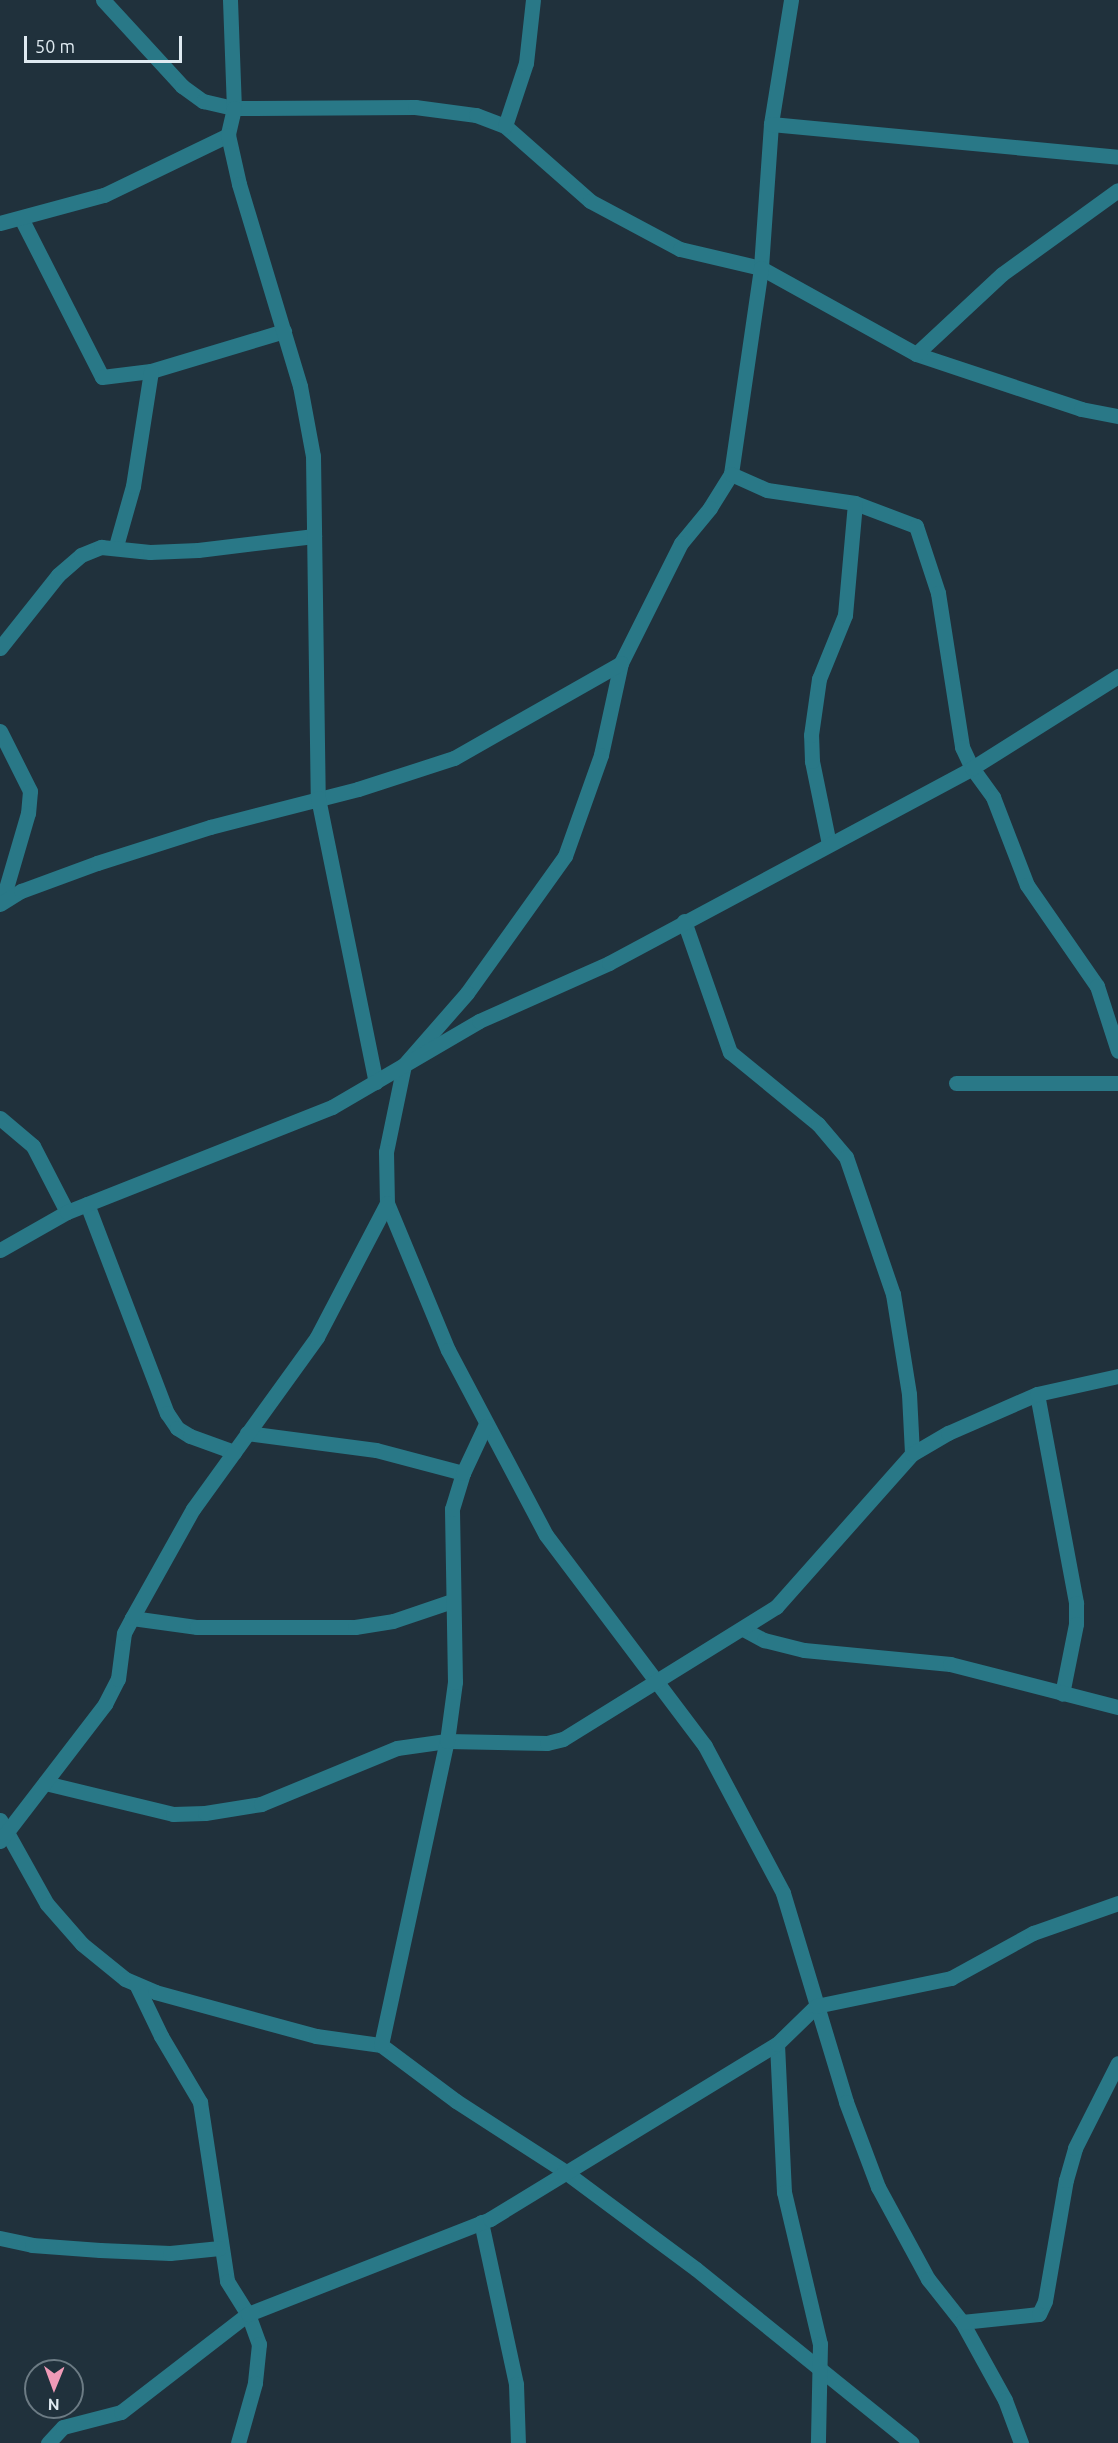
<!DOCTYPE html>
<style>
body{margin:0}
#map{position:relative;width:1118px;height:2443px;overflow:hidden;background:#20313c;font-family:Ubuntu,sans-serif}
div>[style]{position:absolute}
.minor>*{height:15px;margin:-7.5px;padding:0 7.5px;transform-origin:7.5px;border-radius:7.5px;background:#297887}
.tertiary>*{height:15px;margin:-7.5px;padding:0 7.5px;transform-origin:7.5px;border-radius:7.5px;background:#297887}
span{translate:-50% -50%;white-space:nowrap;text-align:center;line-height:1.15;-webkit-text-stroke:4.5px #20313c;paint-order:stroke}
.north{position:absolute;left:24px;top:2359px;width:60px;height:60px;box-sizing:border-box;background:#20313c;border:2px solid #6c7b84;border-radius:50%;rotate:181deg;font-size:16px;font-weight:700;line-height:24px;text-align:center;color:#dfeaf1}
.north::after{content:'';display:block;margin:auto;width:21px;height:27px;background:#f09ab7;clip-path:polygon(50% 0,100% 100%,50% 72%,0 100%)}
.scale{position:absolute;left:24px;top:36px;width:158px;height:27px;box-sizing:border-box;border:3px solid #dfeaf1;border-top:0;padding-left:8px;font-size:18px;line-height:21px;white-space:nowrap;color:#dfeaf1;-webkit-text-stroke:4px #20313c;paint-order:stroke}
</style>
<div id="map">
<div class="minor">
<i style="left:103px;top:0;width:117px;rotate:47.4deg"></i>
<i style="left:182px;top:86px;width:26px;rotate:36deg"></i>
<i style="left:203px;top:101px;width:32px;rotate:13deg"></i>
<i style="left:234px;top:108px;width:181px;rotate:-0.3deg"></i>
<i style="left:415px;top:107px;width:62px;rotate:7.5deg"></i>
<i style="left:476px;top:115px;width:31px;rotate:21deg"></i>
<i style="left:505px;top:126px;width:113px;rotate:41.4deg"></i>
<i style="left:590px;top:201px;width:102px;rotate:28.1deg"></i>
<i style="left:680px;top:249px;width:83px;rotate:13.2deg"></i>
<i style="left:761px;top:268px;width:177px;rotate:29deg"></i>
<i style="left:916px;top:354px;width:174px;rotate:18.4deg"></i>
<i style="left:1081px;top:409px;width:38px;rotate:11deg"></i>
<i style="left:791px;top:0;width:126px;rotate:99.2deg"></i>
<i style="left:771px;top:124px;width:144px;rotate:94deg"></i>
<i style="left:761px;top:268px;width:208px;rotate:98.3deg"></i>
<i style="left:731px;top:474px;width:40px;rotate:122deg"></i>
<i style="left:710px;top:508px;width:45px;rotate:129.6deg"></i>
<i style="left:681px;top:543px;width:134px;rotate:116.6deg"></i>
<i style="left:621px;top:663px;width:94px;rotate:102.3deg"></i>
<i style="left:601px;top:755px;width:107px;rotate:109.6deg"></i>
<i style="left:565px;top:856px;width:168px;rotate:125.6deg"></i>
<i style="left:467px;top:993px;width:96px;rotate:131.2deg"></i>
<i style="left:404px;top:1065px;width:89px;rotate:101.7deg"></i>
<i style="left:386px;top:1152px;width:51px;rotate:88.9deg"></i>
<i style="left:387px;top:1203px;width:159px;rotate:67.5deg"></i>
<i style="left:448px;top:1350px;width:209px;rotate:62.1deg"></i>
<i style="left:546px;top:1535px;width:264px;rotate:53deg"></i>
<i style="left:705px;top:1746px;width:166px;rotate:62deg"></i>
<i style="left:783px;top:1893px;width:218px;rotate:73.2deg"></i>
<i style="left:846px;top:2102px;width:91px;rotate:69.4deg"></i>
<i style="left:878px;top:2187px;width:105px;rotate:61.5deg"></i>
<i style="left:928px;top:2279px;width:55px;rotate:51.7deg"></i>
<i style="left:962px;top:2322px;width:89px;rotate:61.1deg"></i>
<i style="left:1005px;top:2400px;width:46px;rotate:69.6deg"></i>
<i style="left:771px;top:124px;width:349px;rotate:5.4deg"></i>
<i style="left:505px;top:126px;width:66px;rotate:-71.6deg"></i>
<i style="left:526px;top:63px;width:63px;rotate:-83.7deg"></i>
<i style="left:21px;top:218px;width:178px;rotate:63deg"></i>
<i style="left:102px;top:377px;width:49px;rotate:-7deg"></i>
<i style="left:151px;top:371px;width:139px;rotate:-16.7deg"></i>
<i style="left:0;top:223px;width:108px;rotate:-15.1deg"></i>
<i style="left:104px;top:195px;width:138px;rotate:-25.8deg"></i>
<i style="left:916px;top:354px;width:117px;rotate:-42.9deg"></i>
<i style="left:1002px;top:274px;width:143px;rotate:-35.9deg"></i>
<i style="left:731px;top:474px;width:39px;rotate:24deg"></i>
<i style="left:767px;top:490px;width:89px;rotate:8.4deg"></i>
<i style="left:855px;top:503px;width:65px;rotate:20.7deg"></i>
<i style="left:916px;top:526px;width:71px;rotate:71.8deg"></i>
<i style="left:938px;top:593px;width:156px;rotate:81.1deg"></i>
<i style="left:962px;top:747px;width:23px;rotate:65deg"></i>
<i style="left:972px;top:768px;width:36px;rotate:54deg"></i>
<i style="left:993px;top:797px;width:94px;rotate:68.9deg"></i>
<i style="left:1027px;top:885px;width:123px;rotate:55.3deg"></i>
<i style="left:1097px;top:986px;width:68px;rotate:72.1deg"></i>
<i style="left:116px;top:546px;width:62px;rotate:-74.2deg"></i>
<i style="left:133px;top:486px;width:116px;rotate:-81.1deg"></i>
<i style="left:0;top:648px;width:93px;rotate:-51.5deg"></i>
<i style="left:58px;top:575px;width:30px;rotate:-41deg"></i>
<i style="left:81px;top:555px;width:22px;rotate:-22deg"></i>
<i style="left:101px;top:547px;width:49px;rotate:5.8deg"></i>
<i style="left:150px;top:552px;width:48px;rotate:-2.4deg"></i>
<i style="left:198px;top:550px;width:117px;rotate:-6.9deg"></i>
<i style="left:0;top:731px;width:67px;rotate:63.4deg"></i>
<i style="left:30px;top:791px;width:22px;rotate:95deg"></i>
<i style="left:28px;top:813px;width:93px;rotate:106.3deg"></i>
<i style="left:829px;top:844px;width:85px;rotate:-101.6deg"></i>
<i style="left:812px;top:761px;width:26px;rotate:-92deg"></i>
<i style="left:811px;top:735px;width:57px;rotate:-81.9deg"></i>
<i style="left:819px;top:679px;width:69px;rotate:-67.9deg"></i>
<i style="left:845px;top:615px;width:112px;rotate:-84.9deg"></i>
<i style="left:0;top:904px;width:25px;rotate:-32deg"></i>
<i style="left:21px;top:891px;width:81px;rotate:-20.2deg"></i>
<i style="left:97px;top:863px;width:119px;rotate:-17.7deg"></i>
<i style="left:210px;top:827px;width:153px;rotate:-14.4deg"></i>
<i style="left:358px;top:789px;width:101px;rotate:-17.9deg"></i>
<i style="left:454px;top:758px;width:192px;rotate:-29.6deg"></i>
<i style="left:684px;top:921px;width:139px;rotate:70.7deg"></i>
<i style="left:730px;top:1052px;width:114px;rotate:39.3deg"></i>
<i style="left:818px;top:1124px;width:43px;rotate:49.7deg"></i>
<i style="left:846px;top:1157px;width:145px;rotate:71.1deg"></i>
<i style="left:893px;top:1294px;width:101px;rotate:80.9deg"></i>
<i style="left:909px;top:1394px;width:60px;rotate:87.1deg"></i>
<i style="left:956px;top:1083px;width:162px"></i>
<i style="left:0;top:1118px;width:43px;rotate:40.3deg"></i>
<i style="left:33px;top:1146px;width:74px;rotate:62.7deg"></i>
<i style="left:87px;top:1204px;width:224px;rotate:69.1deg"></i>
<i style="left:167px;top:1413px;width:18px;rotate:56deg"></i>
<i style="left:177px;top:1428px;width:15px;rotate:32deg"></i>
<i style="left:190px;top:1436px;width:47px;rotate:20deg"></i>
<i style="left:1037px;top:1394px;width:213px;rotate:79.4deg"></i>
<i style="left:1076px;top:1603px;width:21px;rotate:90deg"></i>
<i style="left:1076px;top:1624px;width:71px;rotate:101.3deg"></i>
<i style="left:247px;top:1433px;width:130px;rotate:7.5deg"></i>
<i style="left:376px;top:1450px;width:90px;rotate:14.8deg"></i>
<i style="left:132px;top:1618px;width:66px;rotate:7.9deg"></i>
<i style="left:197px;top:1627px;width:158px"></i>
<i style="left:355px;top:1627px;width:38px;rotate:-9deg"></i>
<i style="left:393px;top:1621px;width:62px;rotate:-18.7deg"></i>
<i style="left:743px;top:1629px;width:24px;rotate:28deg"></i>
<i style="left:764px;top:1640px;width:41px;rotate:14deg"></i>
<i style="left:804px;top:1650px;width:147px;rotate:5.5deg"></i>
<i style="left:950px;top:1664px;width:173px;rotate:14.4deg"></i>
<i style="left:45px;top:1783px;width:132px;rotate:13.6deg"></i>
<i style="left:173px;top:1814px;width:32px;rotate:-2deg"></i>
<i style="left:205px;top:1813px;width:57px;rotate:-9.1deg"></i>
<i style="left:261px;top:1804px;width:147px;rotate:-22.4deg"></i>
<i style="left:397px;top:1748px;width:50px;rotate:-8deg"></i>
<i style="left:447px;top:1741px;width:100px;rotate:1.1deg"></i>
<i style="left:547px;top:1743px;width:16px;rotate:-14deg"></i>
<i style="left:563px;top:1739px;width:251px;rotate:-31.8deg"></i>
<i style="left:776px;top:1607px;width:205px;rotate:-48.4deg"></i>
<i style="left:912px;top:1454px;width:42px;rotate:-30.3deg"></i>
<i style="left:948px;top:1433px;width:97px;rotate:-23.7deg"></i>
<i style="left:1037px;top:1394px;width:83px;rotate:-12.5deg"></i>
<i style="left:0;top:1820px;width:96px;rotate:60.8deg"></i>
<i style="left:47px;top:1904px;width:53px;rotate:48.8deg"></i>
<i style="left:82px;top:1944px;width:55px;rotate:39.1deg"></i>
<i style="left:125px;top:1979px;width:33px;rotate:23deg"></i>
<i style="left:155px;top:1992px;width:167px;rotate:15.3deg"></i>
<i style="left:316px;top:2036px;width:66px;rotate:7.9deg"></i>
<i style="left:381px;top:2045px;width:94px;rotate:36.7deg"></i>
<i style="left:456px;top:2101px;width:129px;rotate:32.9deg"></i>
<i style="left:564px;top:2171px;width:164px;rotate:36.6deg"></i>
<i style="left:696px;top:2269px;width:277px;rotate:38.9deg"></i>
<i style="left:0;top:1841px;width:173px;rotate:-52.5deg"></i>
<i style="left:105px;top:1704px;width:28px;rotate:-63deg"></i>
<i style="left:118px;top:1679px;width:46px;rotate:-82.6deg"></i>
<i style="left:124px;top:1633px;width:17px;rotate:-62deg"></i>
<i style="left:132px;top:1618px;width:125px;rotate:-60.8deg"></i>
<i style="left:193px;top:1509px;width:212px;rotate:-54.2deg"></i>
<i style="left:317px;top:1337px;width:151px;rotate:-62.4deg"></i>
<i style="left:136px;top:1984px;width:58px;rotate:64.3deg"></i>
<i style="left:161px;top:2036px;width:77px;rotate:59.4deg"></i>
<i style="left:200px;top:2102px;width:181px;rotate:81.4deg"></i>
<i style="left:227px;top:2281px;width:39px;rotate:58deg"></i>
<i style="left:248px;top:2314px;width:32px;rotate:70deg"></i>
<i style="left:259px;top:2344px;width:39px;rotate:96deg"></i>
<i style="left:255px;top:2383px;width:62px;rotate:105.8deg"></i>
<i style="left:777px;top:2044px;width:148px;rotate:87.3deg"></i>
<i style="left:784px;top:2192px;width:156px;rotate:76.7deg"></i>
<i style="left:820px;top:2344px;width:99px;rotate:91.2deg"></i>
<i style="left:381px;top:2045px;width:311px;rotate:-77.8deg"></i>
<i style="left:447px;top:1741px;width:60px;rotate:-82.3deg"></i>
<i style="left:455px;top:1682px;width:173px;rotate:-91deg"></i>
<i style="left:452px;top:1509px;width:38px;rotate:-73deg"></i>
<i style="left:463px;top:1473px;width:52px;rotate:-64.9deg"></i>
<i style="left:481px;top:2222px;width:166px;rotate:77.8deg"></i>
<i style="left:516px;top:2384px;width:59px;rotate:88.1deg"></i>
<i style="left:0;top:2238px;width:33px;rotate:12deg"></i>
<i style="left:32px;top:2245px;width:68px;rotate:4.2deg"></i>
<i style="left:100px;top:2250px;width:70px;rotate:2.5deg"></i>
<i style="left:170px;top:2253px;width:50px;rotate:-5.7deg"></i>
<i style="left:962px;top:2322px;width:77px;rotate:-5.9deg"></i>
<i style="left:1039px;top:2314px;width:14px;rotate:-65deg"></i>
<i style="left:1045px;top:2301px;width:123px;rotate:-80.2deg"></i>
<i style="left:1066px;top:2180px;width:33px;rotate:-74deg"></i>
<i style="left:1075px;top:2148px;width:95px;rotate:-63.2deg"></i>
<i style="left:48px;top:2443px;width:22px;rotate:-47deg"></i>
<i style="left:63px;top:2427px;width:60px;rotate:-14.5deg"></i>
<i style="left:121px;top:2412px;width:160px;rotate:-37.7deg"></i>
<i style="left:248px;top:2314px;width:260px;rotate:-21.4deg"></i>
<i style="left:490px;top:2219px;width:336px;rotate:-31.4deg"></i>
<i style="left:777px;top:2044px;width:54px;rotate:-44.3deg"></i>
<i style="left:816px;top:2006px;width:138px;rotate:-11.7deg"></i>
<i style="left:951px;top:1978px;width:94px;rotate:-28.8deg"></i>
<i style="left:1033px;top:1933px;width:90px;rotate:-19.4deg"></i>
</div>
<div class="tertiary">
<i style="left:230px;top:0;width:108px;rotate:87.9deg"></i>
<i style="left:234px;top:108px;width:28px;rotate:103deg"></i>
<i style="left:228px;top:135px;width:50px;rotate:77.3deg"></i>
<i style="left:239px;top:184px;width:211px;rotate:73.2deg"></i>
<i style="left:300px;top:386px;width:71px;rotate:79.5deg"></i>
<i style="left:313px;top:456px;width:342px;rotate:89.2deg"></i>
<i style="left:318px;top:798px;width:290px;rotate:78.5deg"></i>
<i style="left:0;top:1250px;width:77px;rotate:-29.6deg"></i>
<i style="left:67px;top:1212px;width:285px;rotate:-21.6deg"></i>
<i style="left:332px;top:1107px;width:170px;rotate:-30.3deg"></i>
<i style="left:479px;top:1021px;width:142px;rotate:-24deg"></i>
<i style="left:609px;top:963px;width:412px;rotate:-28.2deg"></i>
<i style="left:972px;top:768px;width:173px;rotate:-32.2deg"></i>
</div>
<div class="north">N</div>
<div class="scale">50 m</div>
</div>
